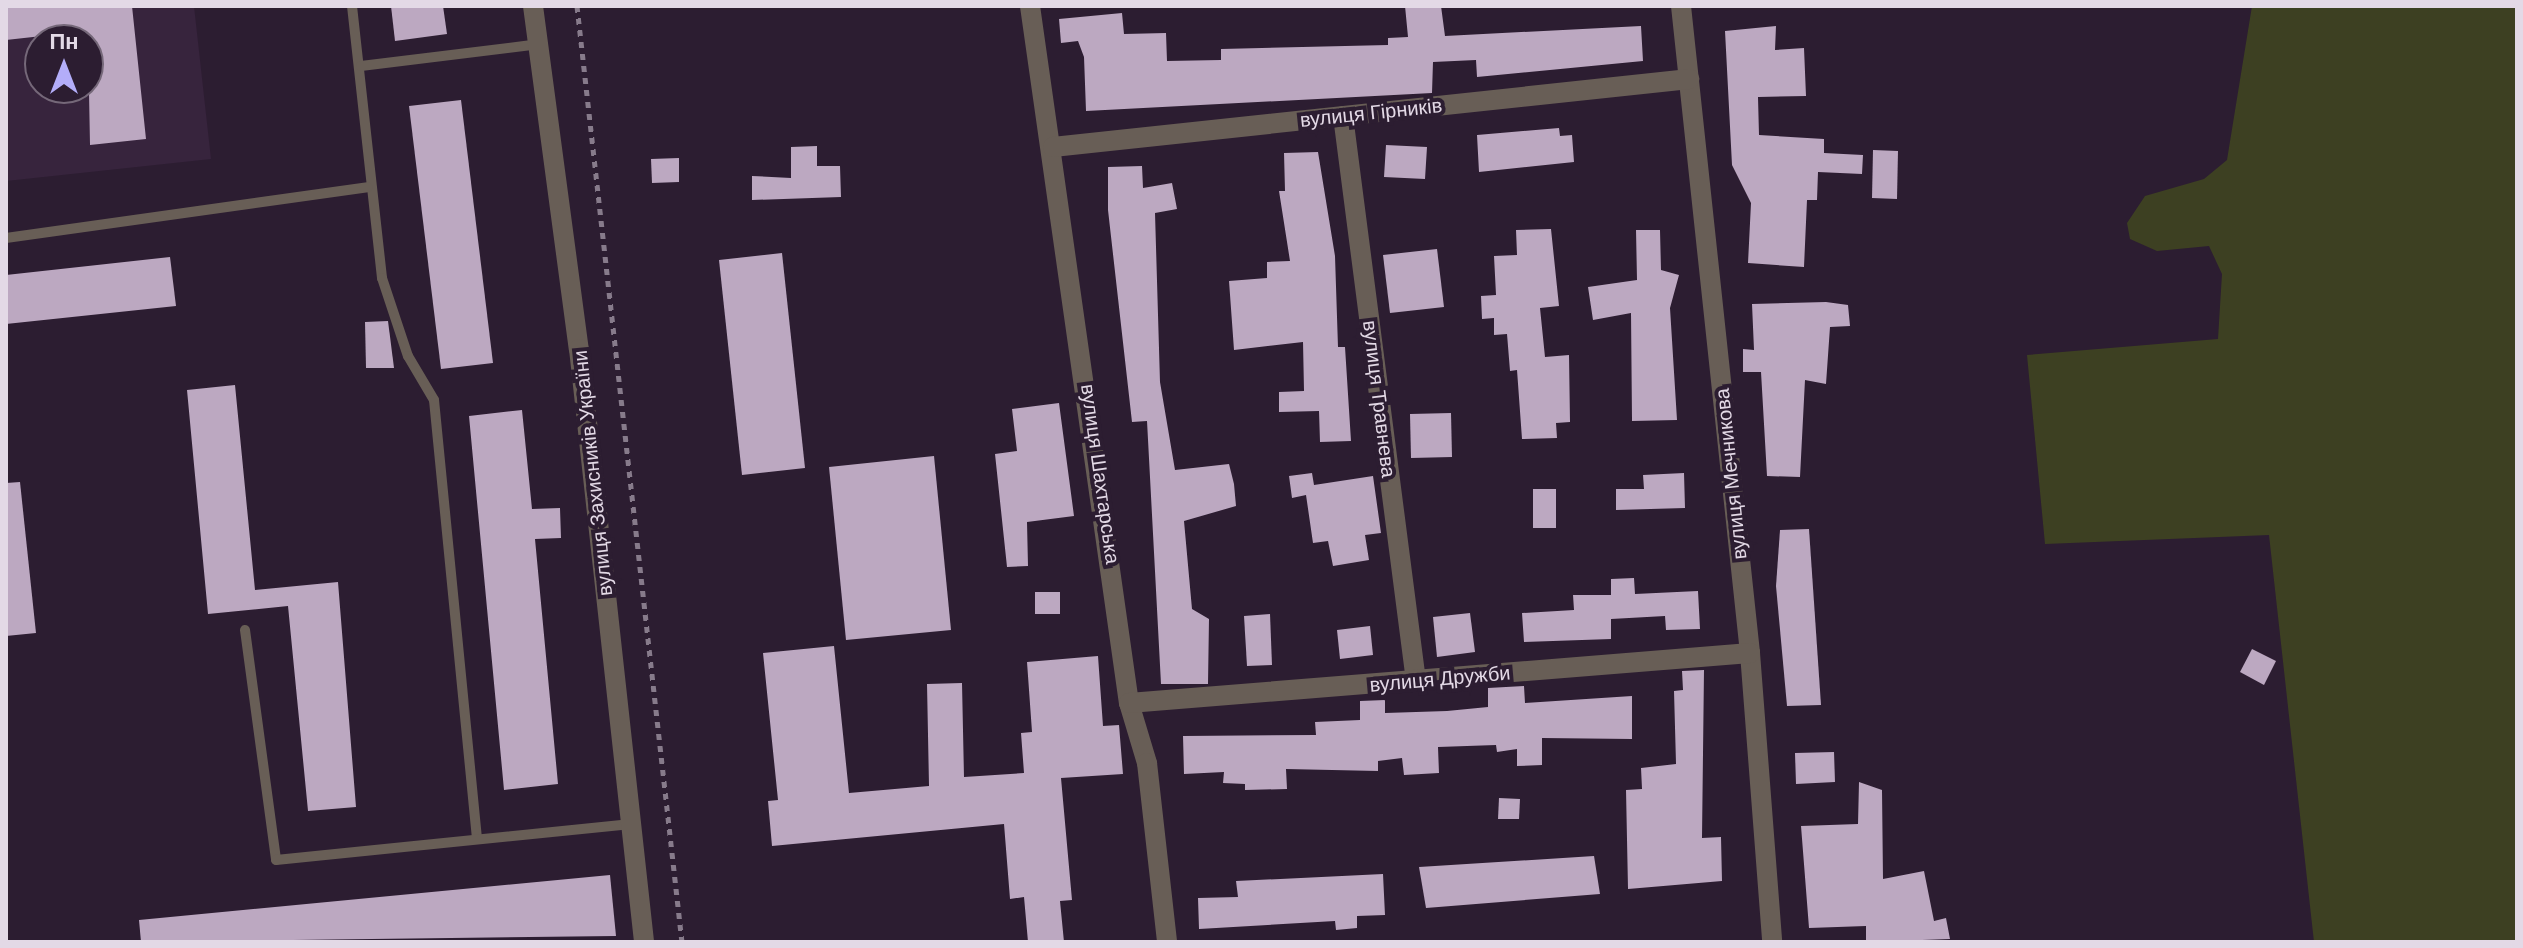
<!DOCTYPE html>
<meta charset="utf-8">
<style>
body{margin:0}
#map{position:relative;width:2523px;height:948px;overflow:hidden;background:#2c1d31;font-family:Helvetica,sans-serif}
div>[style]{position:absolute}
.built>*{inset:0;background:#37243d}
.green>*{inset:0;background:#3d4022}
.building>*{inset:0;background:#bca8c1}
.path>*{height:5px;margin-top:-2.5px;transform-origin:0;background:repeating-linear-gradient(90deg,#877b8b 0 6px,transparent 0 12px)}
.service>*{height:10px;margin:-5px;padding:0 5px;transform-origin:5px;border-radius:5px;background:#685e56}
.minor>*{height:20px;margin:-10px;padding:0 10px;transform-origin:10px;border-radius:10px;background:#685e56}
span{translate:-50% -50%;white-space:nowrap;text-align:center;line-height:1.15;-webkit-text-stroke:8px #2c1d31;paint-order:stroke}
.street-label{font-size:20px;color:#e3d9e6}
.frame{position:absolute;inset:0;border:8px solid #e3d9e6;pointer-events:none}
.north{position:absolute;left:24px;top:24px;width:80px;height:80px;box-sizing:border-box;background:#2c1d31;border:2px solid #756879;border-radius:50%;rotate:0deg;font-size:22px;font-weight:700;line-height:32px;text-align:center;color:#e3d9e6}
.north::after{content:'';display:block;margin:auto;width:28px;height:36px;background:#b3adf9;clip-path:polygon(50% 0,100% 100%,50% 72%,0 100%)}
</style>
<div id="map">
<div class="built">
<i style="clip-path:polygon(evenodd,6px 6px,194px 6px,211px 159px,6px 181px,6px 6px,40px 40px,88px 40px,88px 88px,40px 88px,40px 40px)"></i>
</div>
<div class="green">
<i style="clip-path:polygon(2252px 6px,2517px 6px,2517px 942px,2314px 942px,2269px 535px,2045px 544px,2027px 355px,2218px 339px,2222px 274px,2209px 246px,2157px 251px,2130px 239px,2127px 223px,2145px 196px,2204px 179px,2227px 160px)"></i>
</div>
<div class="building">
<i style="clip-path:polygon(6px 6px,132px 6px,146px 139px,90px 145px,88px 40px,78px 32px,6px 40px)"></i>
<i style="clip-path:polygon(391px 6px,443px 6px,447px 34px,395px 41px)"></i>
<i style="clip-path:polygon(1405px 6px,1441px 6px,1445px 36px,1641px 26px,1643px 61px,1477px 77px,1476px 60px,1433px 62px,1432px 93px,1086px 111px,1084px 57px,1078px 41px,1061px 43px,1059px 19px,1122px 13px,1124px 34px,1166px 33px,1167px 61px,1221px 60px,1221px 49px,1388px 45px,1388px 38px,1408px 37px)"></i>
<i style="clip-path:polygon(1776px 26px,1775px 50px,1804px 48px,1806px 96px,1758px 97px,1759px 135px,1824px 139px,1824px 153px,1863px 155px,1862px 174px,1818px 172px,1817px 200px,1807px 200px,1804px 267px,1748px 263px,1751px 203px,1732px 165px,1725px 31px)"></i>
<i style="clip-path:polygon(461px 100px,493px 363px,441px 369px,409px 106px)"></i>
<i style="clip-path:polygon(1559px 128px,1560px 136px,1572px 135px,1574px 162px,1479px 172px,1477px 135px)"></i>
<i style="clip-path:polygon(1386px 145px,1427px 147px,1425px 179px,1384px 177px)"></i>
<i style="clip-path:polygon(817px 146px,817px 166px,840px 166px,841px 197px,752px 200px,752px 176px,791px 178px,791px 147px)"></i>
<i style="clip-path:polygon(1873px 150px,1898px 151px,1897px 199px,1872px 198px)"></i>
<i style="clip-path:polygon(1318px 152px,1335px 256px,1338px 347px,1345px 347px,1351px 441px,1320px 442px,1319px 411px,1279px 412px,1279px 392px,1304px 391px,1303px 342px,1234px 350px,1229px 281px,1267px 278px,1267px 262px,1290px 261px,1279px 191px,1285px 191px,1284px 153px)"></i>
<i style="clip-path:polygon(679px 158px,679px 182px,652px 183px,651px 159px)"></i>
<i style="clip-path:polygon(1142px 166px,1143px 188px,1172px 183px,1177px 209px,1155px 213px,1160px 382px,1175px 470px,1229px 464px,1234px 484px,1236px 506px,1184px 521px,1192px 609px,1209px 619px,1208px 684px,1161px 684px,1147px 421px,1132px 422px,1108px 210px,1108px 167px)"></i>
<i style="clip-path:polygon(1551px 229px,1559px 306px,1540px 308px,1545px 357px,1569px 355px,1570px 422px,1556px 423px,1557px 438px,1522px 439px,1517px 370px,1510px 371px,1507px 334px,1494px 335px,1494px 318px,1482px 319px,1481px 296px,1496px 295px,1494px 256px,1517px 255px,1516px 230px)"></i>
<i style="clip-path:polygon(1636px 230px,1660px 230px,1661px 270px,1679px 275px,1670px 308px,1677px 420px,1632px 421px,1631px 313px,1593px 320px,1588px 287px,1637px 280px)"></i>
<i style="clip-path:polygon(1437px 249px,1444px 307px,1390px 313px,1383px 255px)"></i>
<i style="clip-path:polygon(782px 253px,805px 468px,742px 475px,719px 260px)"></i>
<i style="clip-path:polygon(170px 257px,176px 306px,6px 324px,6px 275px)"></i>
<i style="clip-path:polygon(1826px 302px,1848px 305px,1850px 326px,1830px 327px,1826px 384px,1805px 380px,1800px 477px,1767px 476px,1761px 372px,1743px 372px,1743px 349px,1754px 350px,1752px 304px)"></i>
<i style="clip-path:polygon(388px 321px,394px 368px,366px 368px,365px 322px)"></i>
<i style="clip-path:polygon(235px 385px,255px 590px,338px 582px,356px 807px,308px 811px,288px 606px,208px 614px,187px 390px)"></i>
<i style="clip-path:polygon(1059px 403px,1074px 516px,1027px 522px,1028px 566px,1007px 567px,995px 454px,1017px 451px,1012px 409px)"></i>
<i style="clip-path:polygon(522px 410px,532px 509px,560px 508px,561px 538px,535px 539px,558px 784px,504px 790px,469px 416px)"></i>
<i style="clip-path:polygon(1451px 413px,1452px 457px,1411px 458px,1410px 414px)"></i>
<i style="clip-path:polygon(934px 456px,951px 630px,846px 640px,829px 467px)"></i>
<i style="clip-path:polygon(1312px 473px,1314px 485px,1373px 476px,1381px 533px,1365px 535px,1369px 560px,1333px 566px,1328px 541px,1313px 543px,1306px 495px,1292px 498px,1289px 476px)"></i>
<i style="clip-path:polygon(1684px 473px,1685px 508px,1616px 510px,1616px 489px,1644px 489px,1643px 475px)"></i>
<i style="clip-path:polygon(20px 482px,36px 633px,6px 636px,6px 483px)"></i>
<i style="clip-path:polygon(1533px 489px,1556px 489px,1556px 528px,1533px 528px)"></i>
<i style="clip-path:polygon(1809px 529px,1821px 705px,1787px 706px,1776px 586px,1780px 530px)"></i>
<i style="clip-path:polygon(1634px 578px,1635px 594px,1698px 591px,1700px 629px,1666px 630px,1665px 616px,1611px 619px,1611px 639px,1524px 642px,1522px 613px,1574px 610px,1573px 595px,1611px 595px,1611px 579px)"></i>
<i style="clip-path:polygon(1035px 592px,1060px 592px,1060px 614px,1035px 614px)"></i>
<i style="clip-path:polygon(1470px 613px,1475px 652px,1437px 657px,1433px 617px)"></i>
<i style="clip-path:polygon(1270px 614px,1272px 665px,1247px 666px,1244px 616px)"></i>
<i style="clip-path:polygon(1370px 626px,1373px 655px,1340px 659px,1337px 630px)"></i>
<i style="clip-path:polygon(834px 646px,849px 793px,929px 786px,927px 684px,962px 683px,964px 777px,1024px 773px,1021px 733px,1032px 732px,1027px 662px,1098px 656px,1103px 726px,1119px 725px,1123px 774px,1061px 778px,1072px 900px,1060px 901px,1064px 942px,1028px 942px,1024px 897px,1010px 899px,1004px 824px,772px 846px,768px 801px,778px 800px,763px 653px)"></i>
<i style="clip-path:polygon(2252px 649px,2276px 661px,2264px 685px,2240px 672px)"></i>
<i style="clip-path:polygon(1704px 670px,1702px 838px,1721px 837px,1722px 881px,1628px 889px,1626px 790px,1642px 789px,1641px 768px,1676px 764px,1674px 691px,1683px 690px,1682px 671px)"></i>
<i style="clip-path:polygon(1524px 686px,1525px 703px,1632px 696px,1632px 739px,1542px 738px,1542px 765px,1517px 766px,1517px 749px,1497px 752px,1496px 745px,1438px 747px,1439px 773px,1404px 775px,1402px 758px,1378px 761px,1378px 771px,1286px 769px,1287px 789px,1245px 790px,1245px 784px,1223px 783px,1224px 772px,1184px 774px,1183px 736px,1316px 735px,1315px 722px,1360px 720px,1360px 701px,1385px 700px,1385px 713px,1447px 711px,1488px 707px,1488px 688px)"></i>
<i style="clip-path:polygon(1834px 752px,1835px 782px,1796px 784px,1795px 753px)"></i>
<i style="clip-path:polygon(1859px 782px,1882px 790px,1883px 879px,1924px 871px,1934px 921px,1946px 918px,1950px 939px,1866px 942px,1866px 926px,1809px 928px,1801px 826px,1858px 824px)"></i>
<i style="clip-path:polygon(1499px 798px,1520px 799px,1519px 819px,1498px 819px)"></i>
<i style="clip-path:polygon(1594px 856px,1600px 894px,1426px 908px,1419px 867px)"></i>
<i style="clip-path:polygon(1383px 874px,1385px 915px,1357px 916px,1357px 928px,1336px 930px,1335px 921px,1199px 929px,1198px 898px,1238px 897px,1236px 881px)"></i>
<i style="clip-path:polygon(610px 875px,616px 936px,141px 942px,139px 920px)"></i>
</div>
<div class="path">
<i style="left:577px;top:6px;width:942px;rotate:83.6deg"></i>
</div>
<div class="service">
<i style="left:352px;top:6px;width:274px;rotate:83.7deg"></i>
<i style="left:382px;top:278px;width:82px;rotate:71.6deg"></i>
<i style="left:408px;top:356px;width:51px;rotate:59.4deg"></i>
<i style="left:434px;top:400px;width:440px;rotate:84.4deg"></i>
<i style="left:361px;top:66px;width:180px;rotate:-7deg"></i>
<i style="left:6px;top:238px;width:365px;rotate:-8deg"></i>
<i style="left:245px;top:630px;width:232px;rotate:82.3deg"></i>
<i style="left:276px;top:860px;width:357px;rotate:-5.8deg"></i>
</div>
<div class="minor">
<i style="left:533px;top:6px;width:346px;rotate:82.4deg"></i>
<i style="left:579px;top:349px;width:597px;rotate:83.74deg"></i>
<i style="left:1030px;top:6px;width:704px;rotate:81.92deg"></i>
<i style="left:1129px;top:703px;width:63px;rotate:73.3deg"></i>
<i style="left:1147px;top:763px;width:180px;rotate:83.6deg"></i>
<i style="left:1681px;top:6px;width:651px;rotate:83.91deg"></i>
<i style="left:1750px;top:653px;width:290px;rotate:85.6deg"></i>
<i style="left:1343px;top:116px;width:570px;rotate:82.64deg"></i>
<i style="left:1053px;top:147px;width:640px;rotate:-6.1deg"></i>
<i style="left:1129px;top:703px;width:623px;rotate:-4.6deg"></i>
</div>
<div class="street-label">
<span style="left:1371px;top:113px;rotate:-6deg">вулиця Гірників</span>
<span style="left:1379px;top:399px;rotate:83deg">вулиця Травнева</span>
<span style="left:593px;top:473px;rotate:-96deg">вулиця Захисників України</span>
<span style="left:1100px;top:474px;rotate:82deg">вулиця Шахтарська</span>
<span style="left:1731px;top:474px;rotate:-96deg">вулиця Мечникова</span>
<span style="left:1440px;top:679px;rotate:-5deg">вулиця Дружби</span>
</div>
<div class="frame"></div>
<div class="north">Пн</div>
</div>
